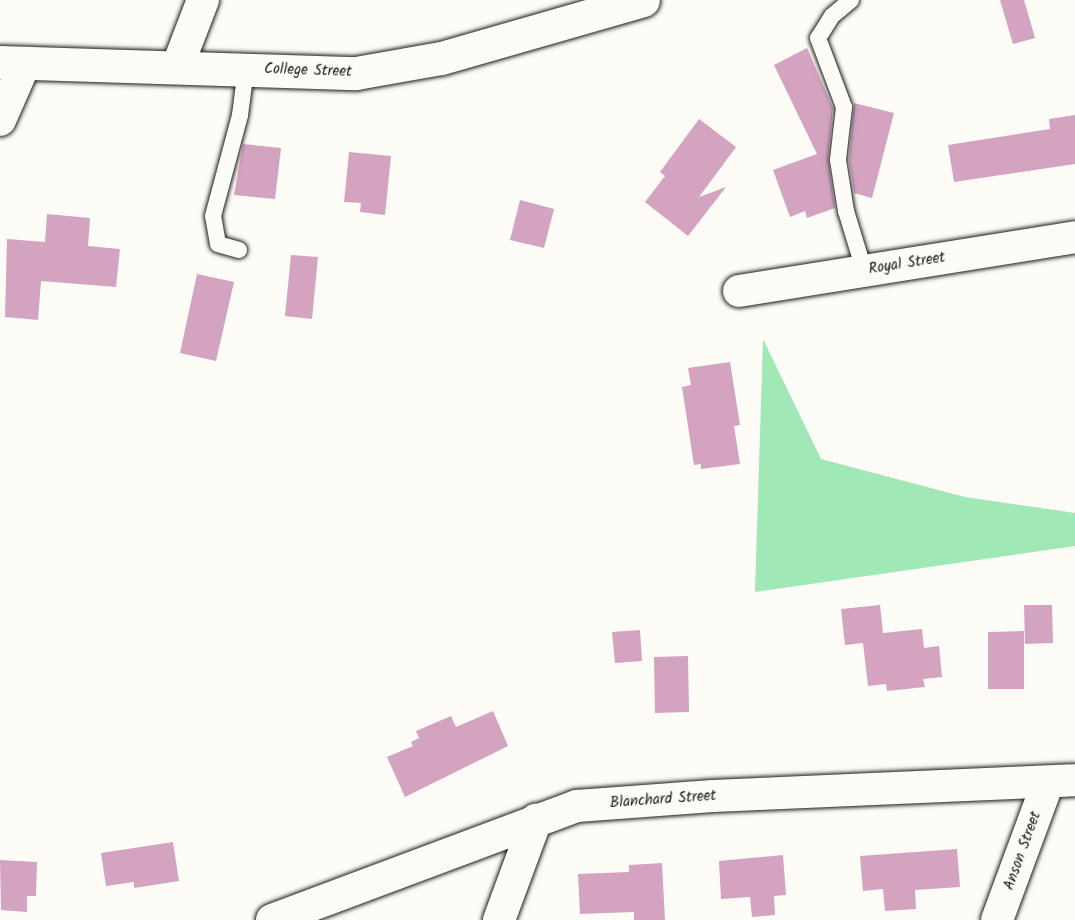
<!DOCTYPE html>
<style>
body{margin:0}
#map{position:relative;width:1075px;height:920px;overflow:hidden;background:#fdfcf7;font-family:Kalam,sans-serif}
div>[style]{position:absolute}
.green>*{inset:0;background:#a0e8b5}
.building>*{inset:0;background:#d4a3c0}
.roads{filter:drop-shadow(0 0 2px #1c1c1c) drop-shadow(0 0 2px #1c1c1c)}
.lane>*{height:16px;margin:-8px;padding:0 8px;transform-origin:8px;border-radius:8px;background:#fdfcf7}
.street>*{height:32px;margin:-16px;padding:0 16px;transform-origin:16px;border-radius:16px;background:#fdfcf7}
.secondary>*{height:33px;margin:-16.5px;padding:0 16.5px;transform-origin:16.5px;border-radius:16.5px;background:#fdfcf7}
span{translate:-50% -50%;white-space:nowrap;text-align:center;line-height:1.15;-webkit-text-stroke:4.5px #fdfcf7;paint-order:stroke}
.street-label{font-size:15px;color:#1c1c1c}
</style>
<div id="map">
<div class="green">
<i style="clip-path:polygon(763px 339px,821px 459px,965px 497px,1075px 513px,1075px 546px,755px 592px)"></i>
</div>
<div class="building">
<i style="clip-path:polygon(1000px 0,1024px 0,1035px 38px,1013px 44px)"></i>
<i style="clip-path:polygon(807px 48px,833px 108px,828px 159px,835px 208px,807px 218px,805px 211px,790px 217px,773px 170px,817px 154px,774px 65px)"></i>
<i style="clip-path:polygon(854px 103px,894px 113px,872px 198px,854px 193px,849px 160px)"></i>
<i style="clip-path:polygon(1075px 115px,1075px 164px,954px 182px,948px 145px,1050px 129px,1049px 119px)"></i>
<i style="clip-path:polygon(699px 119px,736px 147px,699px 197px,726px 187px,688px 236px,645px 202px,665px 176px,660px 172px)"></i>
<i style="clip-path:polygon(243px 144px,281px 148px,275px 199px,234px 195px)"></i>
<i style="clip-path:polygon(349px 152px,391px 156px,385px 215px,360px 212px,361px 203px,344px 202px)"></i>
<i style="clip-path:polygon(520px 200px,554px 209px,544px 248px,510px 240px)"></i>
<i style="clip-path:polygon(47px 214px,90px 218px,88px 246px,120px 249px,116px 287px,41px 281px,38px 320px,5px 317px,7px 239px,45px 242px)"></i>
<i style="clip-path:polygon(291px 255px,318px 257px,312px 319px,285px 316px)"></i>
<i style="clip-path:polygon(197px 274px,234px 282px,216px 361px,180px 353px)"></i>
<i style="clip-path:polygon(730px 362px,740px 425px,734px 426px,740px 464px,701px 469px,701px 464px,694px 465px,682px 387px,691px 385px,688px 368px)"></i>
<i style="clip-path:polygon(880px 605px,883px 633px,922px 629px,924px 648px,939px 646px,942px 677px,923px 679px,925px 687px,887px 691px,886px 684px,868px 686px,863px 643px,845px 645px,841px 609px)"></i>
<i style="clip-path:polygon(1024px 605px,1052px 605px,1053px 643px,1025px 644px)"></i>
<i style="clip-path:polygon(640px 630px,642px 661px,615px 663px,612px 632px)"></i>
<i style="clip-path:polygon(1024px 631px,1024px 689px,988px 689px,988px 632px)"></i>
<i style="clip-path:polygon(688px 656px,689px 712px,655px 713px,654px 657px)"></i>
<i style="clip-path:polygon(493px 711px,508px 746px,405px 797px,387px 757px,413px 746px,411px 742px,419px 738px,416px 731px,451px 716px,456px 727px)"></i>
<i style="clip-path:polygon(173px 842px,179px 881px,134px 888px,134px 882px,106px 886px,101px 853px)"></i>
<i style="clip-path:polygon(957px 849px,960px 887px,915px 890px,916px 909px,885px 911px,883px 889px,863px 891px,860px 856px)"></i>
<i style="clip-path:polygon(783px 855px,786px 895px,774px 896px,775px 915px,752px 917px,750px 897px,721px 899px,719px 861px)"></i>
<i style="clip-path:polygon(0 860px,37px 862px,36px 896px,27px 896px,27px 912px,1px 910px)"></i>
<i style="clip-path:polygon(662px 863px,665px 920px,634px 920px,634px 912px,580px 914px,578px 874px,629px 872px,629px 865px)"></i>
</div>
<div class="roads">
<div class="lane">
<i style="left:851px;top:0;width:25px;rotate:140deg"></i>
<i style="left:832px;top:16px;width:26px;rotate:122deg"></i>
<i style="left:818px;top:38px;width:74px;rotate:69.4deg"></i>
<i style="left:844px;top:107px;width:53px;rotate:96.5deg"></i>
<i style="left:838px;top:160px;width:52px;rotate:81.1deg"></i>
<i style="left:846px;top:211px;width:62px;rotate:73deg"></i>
<i style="left:239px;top:250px;width:22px;rotate:-164deg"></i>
<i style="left:218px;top:244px;width:28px;rotate:-100deg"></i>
<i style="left:213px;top:216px;width:105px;rotate:-75deg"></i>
<i style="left:240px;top:115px;width:46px;rotate:-82.6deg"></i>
</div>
<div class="street">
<i style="left:178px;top:65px;width:70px;rotate:-69deg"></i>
<i style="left:0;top:120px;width:62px;rotate:-66.3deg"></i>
<i style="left:739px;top:291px;width:340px;rotate:-9.1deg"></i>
<i style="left:272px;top:920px;width:326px;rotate:-20.5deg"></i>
<i style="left:577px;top:806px;width:136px;rotate:-4.2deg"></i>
<i style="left:713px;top:796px;width:362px;rotate:-2.5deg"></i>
<i style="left:499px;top:920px;width:107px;rotate:-69.7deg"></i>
<i style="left:997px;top:920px;width:147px;rotate:-69.7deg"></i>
</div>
<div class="secondary">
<i style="left:0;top:62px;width:356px;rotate:1.8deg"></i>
<i style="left:356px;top:73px;width:86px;rotate:-10deg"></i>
<i style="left:441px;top:58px;width:210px;rotate:-16deg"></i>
</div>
</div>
<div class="street-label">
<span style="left:308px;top:71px;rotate:2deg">College Street</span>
<span style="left:907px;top:264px;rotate:-9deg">Royal Street</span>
<span style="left:663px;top:800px;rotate:-4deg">Blanchard Street</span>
<span style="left:1023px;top:851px;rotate:-70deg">Anson Street</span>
</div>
</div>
